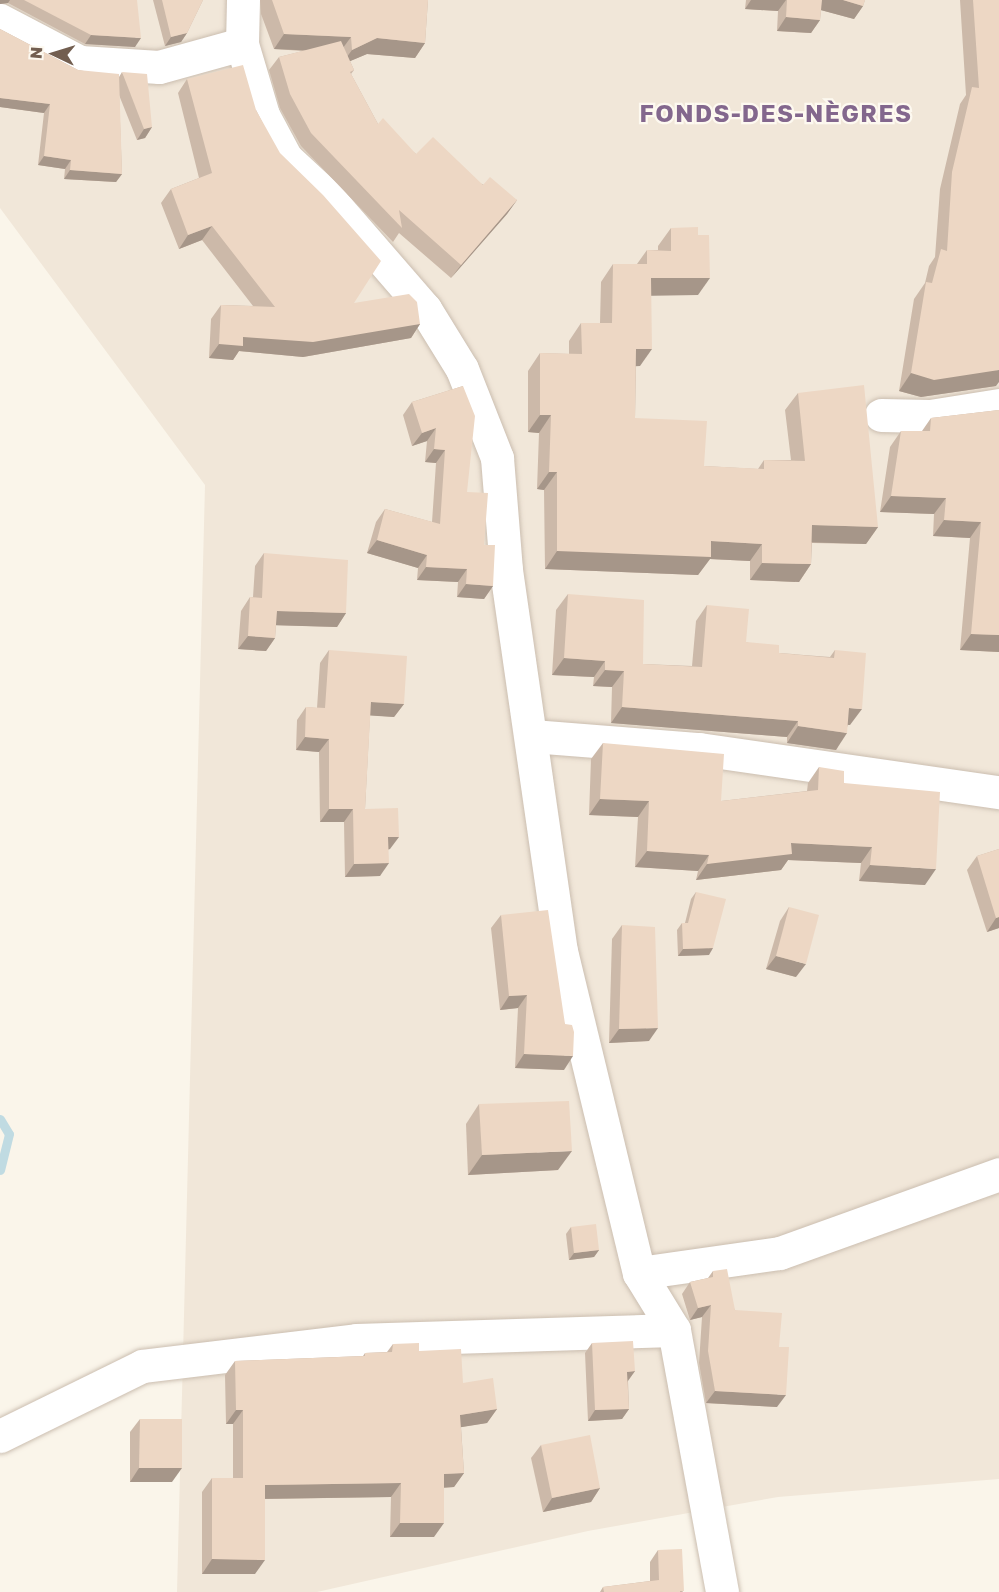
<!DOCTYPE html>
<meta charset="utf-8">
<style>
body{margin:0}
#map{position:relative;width:999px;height:1592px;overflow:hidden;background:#faf5ea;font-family:"Golos Text",sans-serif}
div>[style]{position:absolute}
.residential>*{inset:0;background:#f1e7d9}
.stream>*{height:9px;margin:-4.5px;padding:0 4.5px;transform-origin:4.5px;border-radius:4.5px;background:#c0dbe2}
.roads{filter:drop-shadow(0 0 2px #cbbeb0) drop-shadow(0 0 2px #cbbeb0)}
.minor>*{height:33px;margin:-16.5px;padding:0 16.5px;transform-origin:16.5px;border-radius:16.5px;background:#fff}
.wall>*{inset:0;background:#ccb9a9}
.shaded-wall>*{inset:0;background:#a69689}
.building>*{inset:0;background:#edd7c4}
span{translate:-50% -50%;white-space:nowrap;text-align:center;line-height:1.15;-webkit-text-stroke:4.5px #fdf9f0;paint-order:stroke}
.district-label{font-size:24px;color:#83678d;font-weight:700;letter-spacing:1.5px}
.north{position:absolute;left:24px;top:24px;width:60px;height:60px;-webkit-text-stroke:4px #fdf9f0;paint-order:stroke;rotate:274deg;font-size:16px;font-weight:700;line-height:24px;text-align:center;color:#725e50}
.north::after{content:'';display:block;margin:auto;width:21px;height:27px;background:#725e50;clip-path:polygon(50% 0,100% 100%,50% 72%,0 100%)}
</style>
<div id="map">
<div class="residential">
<i style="clip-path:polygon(0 0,999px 0,999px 1479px,778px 1497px,588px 1531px,317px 1592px,177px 1592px,205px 485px,0 208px)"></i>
</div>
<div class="stream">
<i style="left:0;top:1119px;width:17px;rotate:59deg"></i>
<i style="left:9px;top:1134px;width:37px;rotate:104deg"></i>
</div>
<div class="roads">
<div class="minor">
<i style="left:243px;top:0;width:44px;rotate:91.3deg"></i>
<i style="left:242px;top:44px;width:74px;rotate:73.5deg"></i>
<i style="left:263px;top:115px;width:49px;rotate:61.9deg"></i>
<i style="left:286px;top:158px;width:56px;rotate:42.8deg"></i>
<i style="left:327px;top:196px;width:150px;rotate:49.1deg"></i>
<i style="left:425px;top:309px;width:70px;rotate:58.3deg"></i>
<i style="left:462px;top:369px;width:96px;rotate:68.5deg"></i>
<i style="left:497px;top:458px;width:112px;rotate:85.4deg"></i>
<i style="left:506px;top:570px;width:385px;rotate:81.8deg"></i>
<i style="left:561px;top:951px;width:331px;rotate:76.4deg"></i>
<i style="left:639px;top:1273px;width:67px;rotate:58.4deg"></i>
<i style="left:674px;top:1330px;width:266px;rotate:79.6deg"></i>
<i style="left:0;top:20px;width:90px;rotate:27.7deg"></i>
<i style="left:80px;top:62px;width:79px;rotate:3.6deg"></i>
<i style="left:159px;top:67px;width:86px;rotate:-15.5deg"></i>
<i style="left:881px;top:415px;width:49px;rotate:1.2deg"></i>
<i style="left:930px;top:416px;width:70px;rotate:-9.1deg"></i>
<i style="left:532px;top:736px;width:168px;rotate:4.5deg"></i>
<i style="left:699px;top:749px;width:303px;rotate:8.2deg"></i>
<i style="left:639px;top:1273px;width:142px;rotate:-8.1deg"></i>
<i style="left:780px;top:1253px;width:233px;rotate:-19.8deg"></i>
<i style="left:0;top:1436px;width:158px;rotate:-26.2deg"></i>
<i style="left:142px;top:1366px;width:216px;rotate:-6.9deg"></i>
<i style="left:356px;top:1340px;width:318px;rotate:-1.8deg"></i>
</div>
</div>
<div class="wall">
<i style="clip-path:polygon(0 0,137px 0,135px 47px,85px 44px,8px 3px,0 4px)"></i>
<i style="clip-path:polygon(153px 0,203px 0,187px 33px,181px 42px,165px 46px)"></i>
<i style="clip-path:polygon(260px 0,428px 0,425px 43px,415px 58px,367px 54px,350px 61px,354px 70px,351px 74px,378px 124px,416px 154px,517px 200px,507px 214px,451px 278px,399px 233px,393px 242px,301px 146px,280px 108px,269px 70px,279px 57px,303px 51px,274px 49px,261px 14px)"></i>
<i style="clip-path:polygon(746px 0,865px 0,863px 6px,854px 19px,821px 10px,820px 20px,811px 33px,777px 31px,778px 11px,745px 9px)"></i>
<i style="clip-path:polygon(960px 0,999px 0,996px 386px,921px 397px,899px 391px,914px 299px,925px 283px,929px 266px,935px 257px,940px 189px,960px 104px,966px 95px)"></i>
<i style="clip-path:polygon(0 29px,78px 70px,119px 77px,122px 72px,152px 127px,145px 138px,137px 140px,119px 95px,122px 174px,116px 182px,64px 179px,65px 169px,38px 165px,44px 113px,0 107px)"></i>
<i style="clip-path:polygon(187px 79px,256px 110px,354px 303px,420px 324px,411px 338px,303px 357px,239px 351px,233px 360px,209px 358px,211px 319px,221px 305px,253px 306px,202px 240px,179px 249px,161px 203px,171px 189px,199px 178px,178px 93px)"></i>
<i style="clip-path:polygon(671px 228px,698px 295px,651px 295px,640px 366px,636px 366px,635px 418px,704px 466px,758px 469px,764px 460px,791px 460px,785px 410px,798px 393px,878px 527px,866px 544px,812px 543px,811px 564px,799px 582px,750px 580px,750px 561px,710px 559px,698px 575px,545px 569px,544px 490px,537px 489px,539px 433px,528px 432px,528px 371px,540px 353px,569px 354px,569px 341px,581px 323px,600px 323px,601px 282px,613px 264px,637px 264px,647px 250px,658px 250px,658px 246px)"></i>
<i style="clip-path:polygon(463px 386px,467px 492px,484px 545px,493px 586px,484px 599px,457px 597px,458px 582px,417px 580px,418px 568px,367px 553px,376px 522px,385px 509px,432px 522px,436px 463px,425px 462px,427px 441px,412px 446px,403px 415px,412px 402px)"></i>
<i style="clip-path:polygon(999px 410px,999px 652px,960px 650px,970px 538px,933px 536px,934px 514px,880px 512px,890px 447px,901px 431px,922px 431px,931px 418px)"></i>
<i style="clip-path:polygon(264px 553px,346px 613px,337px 627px,276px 625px,275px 638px,266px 651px,238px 649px,241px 611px,250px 597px,253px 597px,255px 566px)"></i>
<i style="clip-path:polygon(568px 594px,643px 664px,692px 666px,696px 621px,707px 605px,746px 642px,779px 653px,830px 657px,835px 650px,850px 725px,848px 725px,836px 750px,787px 743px,787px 737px,611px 723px,612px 687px,593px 686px,594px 677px,552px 675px,556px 610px)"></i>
<i style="clip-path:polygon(329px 650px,404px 704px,394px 717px,370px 715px,365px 809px,390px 849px,388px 850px,380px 876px,345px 877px,344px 822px,320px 822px,319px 752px,296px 750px,297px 720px,306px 707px,317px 708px,320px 663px)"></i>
<i style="clip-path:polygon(603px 743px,721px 801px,807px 791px,808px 783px,819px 767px,844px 783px,925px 885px,859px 881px,861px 863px,788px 860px,781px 870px,696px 880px,698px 871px,635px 867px,638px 817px,589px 815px,591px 759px)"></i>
<i style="clip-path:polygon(999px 849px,999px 928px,987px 932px,967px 870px,977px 856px)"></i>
<i style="clip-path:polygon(696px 892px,709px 955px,678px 956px,677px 930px,682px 923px,685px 923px,691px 899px)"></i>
<i style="clip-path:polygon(789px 907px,796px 977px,766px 969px,780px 921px)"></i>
<i style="clip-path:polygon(501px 915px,565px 1024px,564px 1070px,515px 1068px,518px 1008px,500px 1010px,491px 928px)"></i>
<i style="clip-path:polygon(622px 925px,649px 1041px,609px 1043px,612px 939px)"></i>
<i style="clip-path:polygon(479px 1104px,558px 1170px,468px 1175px,466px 1124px)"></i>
<i style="clip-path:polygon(571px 1227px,599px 1250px,594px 1257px,569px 1260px,566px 1234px)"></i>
<i style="clip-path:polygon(713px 1271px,735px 1310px,779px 1347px,777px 1407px,706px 1403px,699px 1363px,702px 1317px,690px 1320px,682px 1294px,690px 1282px,708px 1278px)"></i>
<i style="clip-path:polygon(592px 1343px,635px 1371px,628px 1381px,629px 1409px,622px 1419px,588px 1421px,585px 1353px)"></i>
<i style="clip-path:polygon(393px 1344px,419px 1351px,497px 1409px,487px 1423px,461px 1427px,464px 1473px,454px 1487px,444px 1488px,434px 1537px,390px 1537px,391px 1497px,265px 1499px,255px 1574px,202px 1574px,202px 1492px,212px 1478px,233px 1478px,233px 1424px,226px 1424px,225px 1375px,235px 1361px,363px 1356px,365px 1353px,387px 1352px)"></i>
<i style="clip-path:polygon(140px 1419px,172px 1482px,130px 1482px,130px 1432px)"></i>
<i style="clip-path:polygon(541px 1445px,600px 1488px,591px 1502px,543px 1512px,531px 1458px)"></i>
<i style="clip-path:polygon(658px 1550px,683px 1592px,600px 1592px,603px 1587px,650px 1581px,650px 1562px)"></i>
</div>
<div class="shaded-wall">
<i style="clip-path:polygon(0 0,10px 0,8px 3px,0 4px)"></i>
<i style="clip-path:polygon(751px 0,786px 0,778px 11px,745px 9px)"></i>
<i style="clip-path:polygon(818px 0,843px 0,863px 6px,854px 19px,813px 8px)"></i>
<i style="clip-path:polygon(786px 17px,820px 20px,811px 33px,777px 31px)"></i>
<i style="clip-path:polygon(187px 33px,181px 42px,165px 46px,171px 37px)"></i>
<i style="clip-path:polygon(284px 34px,351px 37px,340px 52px,274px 49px)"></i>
<i style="clip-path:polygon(91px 35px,141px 38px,135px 47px,85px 44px)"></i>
<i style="clip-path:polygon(377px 38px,425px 43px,415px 58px,367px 54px,341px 65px,352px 50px)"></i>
<i style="clip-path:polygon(0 98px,50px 104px,44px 113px,0 107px)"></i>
<i style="clip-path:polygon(152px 127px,145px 138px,137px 140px,144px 129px)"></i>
<i style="clip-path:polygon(44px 156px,71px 160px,65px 169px,38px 165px)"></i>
<i style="clip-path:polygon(70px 170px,122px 174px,116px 182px,64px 179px)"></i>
<i style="clip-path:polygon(517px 200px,507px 214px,451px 278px,461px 265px)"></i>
<i style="clip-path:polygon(212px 226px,202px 240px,179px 249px,188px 235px)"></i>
<i style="clip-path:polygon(651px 278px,710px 278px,698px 295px,639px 296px)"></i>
<i style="clip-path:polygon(420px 324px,411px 338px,303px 357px,239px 351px,233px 360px,209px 358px,219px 344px,243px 337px)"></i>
<i style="clip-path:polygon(636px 349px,652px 349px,640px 366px,623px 367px)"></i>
<i style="clip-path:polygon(999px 370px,999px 382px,996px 386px,921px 397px,899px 391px,911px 373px)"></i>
<i style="clip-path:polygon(540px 415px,551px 415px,539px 433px,528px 432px)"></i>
<i style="clip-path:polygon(436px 428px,427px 441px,412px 446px,422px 433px)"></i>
<i style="clip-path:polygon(434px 449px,445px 450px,436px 463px,425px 462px)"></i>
<i style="clip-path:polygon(549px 472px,557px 472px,544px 490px,537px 489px)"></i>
<i style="clip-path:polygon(891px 496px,946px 498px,934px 514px,880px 512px)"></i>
<i style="clip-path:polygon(944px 520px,981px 522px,970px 538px,933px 536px)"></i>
<i style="clip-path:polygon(812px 525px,878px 527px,866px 544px,800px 542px)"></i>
<i style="clip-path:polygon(377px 540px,427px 555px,418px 568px,367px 553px)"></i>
<i style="clip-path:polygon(711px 541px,762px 544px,750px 561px,710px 559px,698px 575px,545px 569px,557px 551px)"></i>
<i style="clip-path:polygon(762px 563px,811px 564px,799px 582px,750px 580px)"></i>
<i style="clip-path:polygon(426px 567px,467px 569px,458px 582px,417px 580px)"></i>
<i style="clip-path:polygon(466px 584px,493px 586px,484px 599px,457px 597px)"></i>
<i style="clip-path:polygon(277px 611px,346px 613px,337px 627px,267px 625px)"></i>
<i style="clip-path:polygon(971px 634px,999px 635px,999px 652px,960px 650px)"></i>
<i style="clip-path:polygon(248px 636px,275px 638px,266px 651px,238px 649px)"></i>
<i style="clip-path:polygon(564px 658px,605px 661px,594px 677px,552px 675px)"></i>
<i style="clip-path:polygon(605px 670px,624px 671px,612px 687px,593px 686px)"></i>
<i style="clip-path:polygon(371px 702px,404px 704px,394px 717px,362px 715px)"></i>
<i style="clip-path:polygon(622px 707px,798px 721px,787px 737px,611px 723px)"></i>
<i style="clip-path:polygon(849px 708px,862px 709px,850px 725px,838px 724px)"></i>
<i style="clip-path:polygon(798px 726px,847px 733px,836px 750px,787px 743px)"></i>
<i style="clip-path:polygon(305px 737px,329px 739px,319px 752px,296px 750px)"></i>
<i style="clip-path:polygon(600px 799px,649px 801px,638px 817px,589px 815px)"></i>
<i style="clip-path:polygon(329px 809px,353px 809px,344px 822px,320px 822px)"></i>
<i style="clip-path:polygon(388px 837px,399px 837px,390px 849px,379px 850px)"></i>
<i style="clip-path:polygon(791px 843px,872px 847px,861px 863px,788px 860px,781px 870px,696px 880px,707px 864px)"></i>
<i style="clip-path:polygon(647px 851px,709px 855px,698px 871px,635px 867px)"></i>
<i style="clip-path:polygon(389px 863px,380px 876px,345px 877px,354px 864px)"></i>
<i style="clip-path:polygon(870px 865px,936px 869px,925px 885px,859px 881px)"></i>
<i style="clip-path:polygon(999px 917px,999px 928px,987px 932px,996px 918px)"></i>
<i style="clip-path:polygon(713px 948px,709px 955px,678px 956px,683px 949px)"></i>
<i style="clip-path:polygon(776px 956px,806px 964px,796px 977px,766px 969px)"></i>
<i style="clip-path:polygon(527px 995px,518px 1008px,500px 1010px,509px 996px)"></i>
<i style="clip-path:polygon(658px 1028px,649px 1041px,609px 1043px,619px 1029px)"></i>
<i style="clip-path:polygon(524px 1054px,573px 1056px,564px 1070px,515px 1068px)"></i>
<i style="clip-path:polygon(572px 1151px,558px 1170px,468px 1175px,482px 1155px)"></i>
<i style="clip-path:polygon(599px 1250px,594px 1257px,569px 1260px,574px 1253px)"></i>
<i style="clip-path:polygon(711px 1305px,702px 1317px,690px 1320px,698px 1308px)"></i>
<i style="clip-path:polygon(635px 1371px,627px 1382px,627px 1372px)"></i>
<i style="clip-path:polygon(715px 1391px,786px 1395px,777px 1407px,706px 1403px)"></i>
<i style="clip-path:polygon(497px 1409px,487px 1423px,450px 1429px,460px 1415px)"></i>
<i style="clip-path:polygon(629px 1409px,622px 1419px,588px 1421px,595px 1410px)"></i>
<i style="clip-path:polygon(236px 1410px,243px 1410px,233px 1424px,226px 1424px)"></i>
<i style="clip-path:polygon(139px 1468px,182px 1468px,172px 1482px,130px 1482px)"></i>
<i style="clip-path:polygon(464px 1473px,454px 1487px,434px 1488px,444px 1474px)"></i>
<i style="clip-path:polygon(401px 1483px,391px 1497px,255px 1499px,265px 1485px)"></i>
<i style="clip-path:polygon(600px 1488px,591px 1502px,543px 1512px,552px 1498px)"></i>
<i style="clip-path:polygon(400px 1523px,444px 1523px,434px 1537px,390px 1537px)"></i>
<i style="clip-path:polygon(212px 1559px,265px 1560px,255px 1574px,202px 1574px)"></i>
</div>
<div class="building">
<i style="clip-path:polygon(24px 0,137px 0,141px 38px,91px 35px)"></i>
<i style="clip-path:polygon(162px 0,203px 0,187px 33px,171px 37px)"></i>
<i style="clip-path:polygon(272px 0,428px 0,425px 43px,377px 38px,352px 50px,351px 37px,284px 34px)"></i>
<i style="clip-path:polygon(787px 0,822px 0,820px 20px,786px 17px)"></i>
<i style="clip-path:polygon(843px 0,865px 0,863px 6px)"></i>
<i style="clip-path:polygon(973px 0,999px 0,999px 370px,934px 380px,911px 373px,926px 282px,932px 283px,941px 249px,947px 251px,952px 172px,972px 87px,979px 88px)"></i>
<i style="clip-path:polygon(0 29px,78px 70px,119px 74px,122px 174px,70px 170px,71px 160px,44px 156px,50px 104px,0 98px)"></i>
<i style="clip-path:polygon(341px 41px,354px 70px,350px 72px,378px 124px,383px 118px,416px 154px,433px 137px,483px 185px,490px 177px,517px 200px,461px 265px,399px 210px,402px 228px,311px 133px,290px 94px,279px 57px)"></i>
<i style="clip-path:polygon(243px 65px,256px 110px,280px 153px,323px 195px,381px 261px,354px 303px,409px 294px,417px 302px,420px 324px,313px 342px,243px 337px,243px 346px,219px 344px,221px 305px,275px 307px,212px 226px,188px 235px,171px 189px,212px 173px,187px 79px)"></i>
<i style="clip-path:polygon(122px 72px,147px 74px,152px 127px,144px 129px)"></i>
<i style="clip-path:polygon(698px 227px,698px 235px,709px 235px,710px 278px,651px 278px,652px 349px,636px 349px,635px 418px,707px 421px,704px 466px,764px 469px,764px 460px,805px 461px,798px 393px,864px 385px,878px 527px,812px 525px,811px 564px,762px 563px,762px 544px,711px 541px,711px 557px,557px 551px,557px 472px,549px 472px,551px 415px,540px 415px,540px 353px,582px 354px,581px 323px,612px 323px,613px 264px,647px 264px,647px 250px,671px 251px,671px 228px)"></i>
<i style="clip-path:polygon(463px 386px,475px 416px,467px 492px,488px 493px,484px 545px,495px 545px,493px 586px,466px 584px,467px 569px,426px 567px,427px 555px,377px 540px,385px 509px,440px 524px,445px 450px,434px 449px,436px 428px,422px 433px,412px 402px)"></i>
<i style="clip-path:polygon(999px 410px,999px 635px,971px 634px,981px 522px,944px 520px,946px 498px,891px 496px,901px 431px,930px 431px,931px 418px)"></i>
<i style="clip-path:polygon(264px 553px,348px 560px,346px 613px,277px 611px,275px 638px,248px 636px,250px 597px,262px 598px)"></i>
<i style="clip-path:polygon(568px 594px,644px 600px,643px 664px,702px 667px,707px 605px,749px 609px,746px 642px,779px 645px,779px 653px,834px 658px,835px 650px,866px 653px,862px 709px,849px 708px,847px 733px,798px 726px,798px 721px,622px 707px,624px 671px,605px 670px,605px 661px,564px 658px)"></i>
<i style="clip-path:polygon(329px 650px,407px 656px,404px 704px,371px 702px,365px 809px,398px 808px,399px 837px,388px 837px,389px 863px,354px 864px,353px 809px,360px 809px,329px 809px,329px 739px,305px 737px,306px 707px,325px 708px)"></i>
<i style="clip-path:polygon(603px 743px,724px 754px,721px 801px,818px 790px,819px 767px,844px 771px,844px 783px,940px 792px,936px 869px,870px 865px,872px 847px,791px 843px,792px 854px,707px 864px,709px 855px,647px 851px,649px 801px,600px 799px)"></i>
<i style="clip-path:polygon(999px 849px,999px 917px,996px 918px,977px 856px)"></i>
<i style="clip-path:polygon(696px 892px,726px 899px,713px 948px,683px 949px,682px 923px,688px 923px)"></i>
<i style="clip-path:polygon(789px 907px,819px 915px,806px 964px,776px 956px)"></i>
<i style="clip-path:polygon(548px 910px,565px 1024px,572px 1025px,574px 1032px,573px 1056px,524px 1054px,527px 995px,509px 996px,501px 915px)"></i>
<i style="clip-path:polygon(622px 925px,655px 927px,658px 1028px,619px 1029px)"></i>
<i style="clip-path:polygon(569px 1101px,572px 1151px,482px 1155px,479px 1104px)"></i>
<i style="clip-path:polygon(596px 1224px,599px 1250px,574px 1253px,571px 1227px)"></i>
<i style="clip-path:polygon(727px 1269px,735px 1310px,782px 1313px,779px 1347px,789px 1347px,786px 1395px,715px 1391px,708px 1351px,711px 1305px,698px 1308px,690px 1282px,713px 1277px,713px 1271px)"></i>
<i style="clip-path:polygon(633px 1341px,635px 1371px,627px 1372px,629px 1409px,595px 1410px,592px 1343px)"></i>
<i style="clip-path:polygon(419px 1343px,419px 1351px,461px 1349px,463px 1383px,493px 1378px,497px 1409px,460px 1415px,464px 1473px,444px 1474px,444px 1523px,400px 1523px,401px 1483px,265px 1485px,265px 1560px,212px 1559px,212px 1478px,243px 1478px,243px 1410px,236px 1410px,235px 1361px,365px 1356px,365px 1353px,392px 1352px,393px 1344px)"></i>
<i style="clip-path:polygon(140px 1419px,182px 1419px,182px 1468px,139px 1468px)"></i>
<i style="clip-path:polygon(590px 1435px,600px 1488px,552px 1498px,541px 1445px)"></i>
<i style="clip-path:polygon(682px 1549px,684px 1591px,680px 1591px,680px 1592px,604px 1592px,603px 1587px,659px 1580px,658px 1550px)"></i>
</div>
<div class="district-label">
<span style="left:776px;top:113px">FONDS-DES-NÈGRES</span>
</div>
<div class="north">N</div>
</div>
